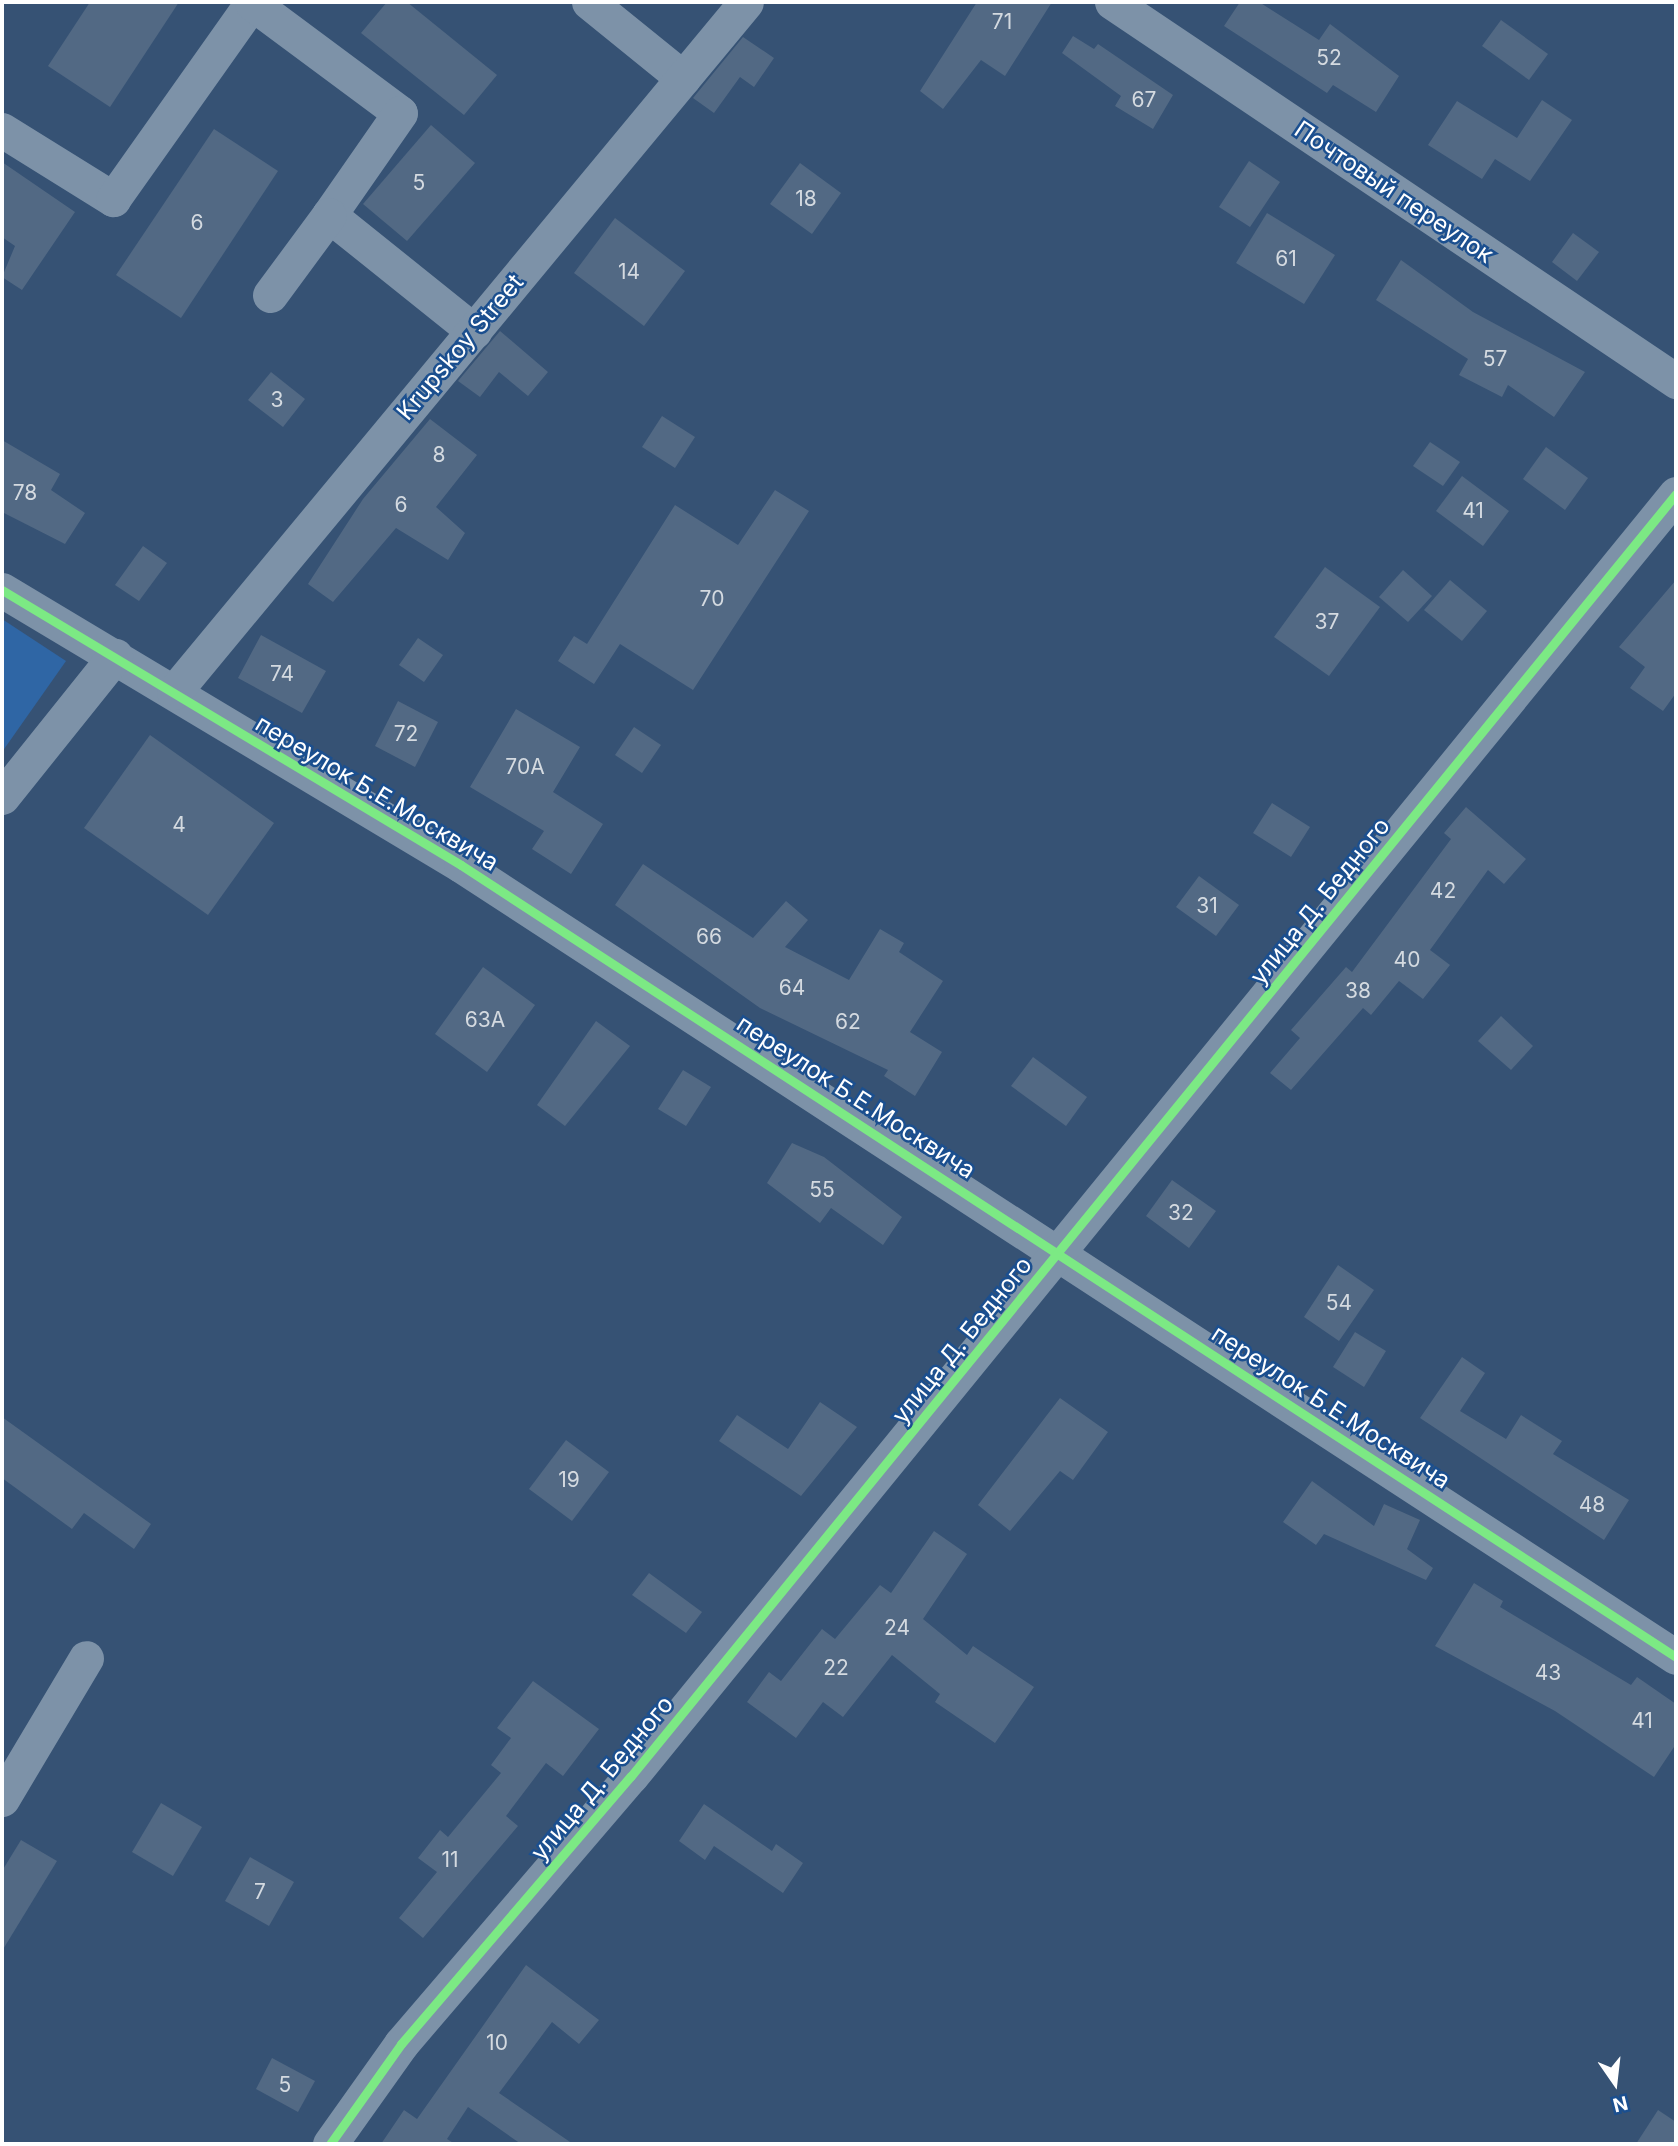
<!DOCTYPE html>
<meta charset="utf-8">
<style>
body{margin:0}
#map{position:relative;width:1678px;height:2146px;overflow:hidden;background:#365274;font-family:Inter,sans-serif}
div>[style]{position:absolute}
.green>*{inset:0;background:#2f66a5}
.building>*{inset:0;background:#526984}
.minor>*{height:35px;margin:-17.5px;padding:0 17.5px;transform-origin:17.5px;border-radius:17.5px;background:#7d92a8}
.cycleway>*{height:9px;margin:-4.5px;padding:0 4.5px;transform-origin:4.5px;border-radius:4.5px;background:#7ce984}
span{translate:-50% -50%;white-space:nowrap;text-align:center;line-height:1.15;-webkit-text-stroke:5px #1b4f8f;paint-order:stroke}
.number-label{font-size:21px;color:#d4dae0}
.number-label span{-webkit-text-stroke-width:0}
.street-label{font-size:24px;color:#fff}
.frame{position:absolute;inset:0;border:4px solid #fff;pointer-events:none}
.north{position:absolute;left:1580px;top:2048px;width:70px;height:70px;-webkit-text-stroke:5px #1b4f8f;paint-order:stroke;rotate:166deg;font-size:19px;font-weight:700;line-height:28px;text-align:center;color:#fff}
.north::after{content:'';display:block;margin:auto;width:24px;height:32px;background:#fff;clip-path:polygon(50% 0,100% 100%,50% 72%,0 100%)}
</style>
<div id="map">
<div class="green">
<i style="clip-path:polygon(2px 619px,66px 661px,2px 752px)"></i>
</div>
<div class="building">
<i style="clip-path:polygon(90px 2px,179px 2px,110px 107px,48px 66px)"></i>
<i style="clip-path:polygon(387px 2px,407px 2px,497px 75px,464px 115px,361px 33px)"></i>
<i style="clip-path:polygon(977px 2px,1052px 2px,1005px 76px,981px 60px,943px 109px,920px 91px)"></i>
<i style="clip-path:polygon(1240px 2px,1259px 2px,1319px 40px,1330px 24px,1399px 76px,1376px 112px,1333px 85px,1327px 93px,1224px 26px)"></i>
<i style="clip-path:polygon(1501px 20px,1548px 54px,1529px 80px,1482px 46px)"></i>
<i style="clip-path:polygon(1073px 36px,1094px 49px,1098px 44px,1173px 95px,1153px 129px,1115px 106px,1121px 96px,1062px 53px)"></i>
<i style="clip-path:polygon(743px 37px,774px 58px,754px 87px,740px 77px,714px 113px,693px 98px)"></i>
<i style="clip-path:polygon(1542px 100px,1572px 120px,1530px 181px,1495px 159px,1482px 179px,1428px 145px,1457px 101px,1517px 138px)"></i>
<i style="clip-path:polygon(431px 125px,475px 163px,407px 241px,363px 204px)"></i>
<i style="clip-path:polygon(214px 129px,278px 171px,181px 318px,116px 275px)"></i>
<i style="clip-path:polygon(1249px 161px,1280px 182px,1250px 227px,1219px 207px)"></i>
<i style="clip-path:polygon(2px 162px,75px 212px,22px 290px,2px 277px,15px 246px,2px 237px)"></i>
<i style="clip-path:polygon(800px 163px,841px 193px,812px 234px,770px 204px)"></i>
<i style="clip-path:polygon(1267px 213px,1335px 255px,1304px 304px,1236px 263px)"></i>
<i style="clip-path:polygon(615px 218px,685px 271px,644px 326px,574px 273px)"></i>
<i style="clip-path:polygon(1573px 233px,1599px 252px,1577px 281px,1552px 262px)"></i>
<i style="clip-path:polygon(1401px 260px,1473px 312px,1585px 372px,1554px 417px,1508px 385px,1502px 397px,1459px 375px,1468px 359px,1376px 300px)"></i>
<i style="clip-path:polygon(500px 331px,548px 372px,528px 396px,499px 372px,480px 397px,458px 381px)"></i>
<i style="clip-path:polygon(271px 372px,305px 399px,283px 427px,248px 400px)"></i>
<i style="clip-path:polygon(662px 416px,695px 437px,675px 468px,642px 447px)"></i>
<i style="clip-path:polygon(430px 419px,477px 455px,436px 507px,465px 533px,448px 560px,396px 528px,333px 602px,308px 584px,363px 499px)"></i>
<i style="clip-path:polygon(2px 440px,60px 474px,51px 490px,85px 513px,65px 544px,2px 512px)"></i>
<i style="clip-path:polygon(1430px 442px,1460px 462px,1443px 486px,1413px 466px)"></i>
<i style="clip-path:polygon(1546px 447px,1588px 478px,1565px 510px,1523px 479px)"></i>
<i style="clip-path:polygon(1462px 476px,1509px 511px,1483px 546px,1436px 511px)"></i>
<i style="clip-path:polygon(775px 490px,809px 511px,693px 690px,620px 644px,594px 684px,558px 661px,574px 636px,587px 644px,675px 505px,738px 545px)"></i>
<i style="clip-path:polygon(143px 546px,167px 563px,139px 601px,115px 585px)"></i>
<i style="clip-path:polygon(1325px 567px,1380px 607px,1329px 676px,1274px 637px)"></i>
<i style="clip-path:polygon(1403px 570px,1432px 596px,1408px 622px,1379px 597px)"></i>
<i style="clip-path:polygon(1450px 580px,1487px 611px,1462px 641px,1424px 610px)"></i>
<i style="clip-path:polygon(1676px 580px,1676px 693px,1663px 711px,1630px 688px,1645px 667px,1619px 647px)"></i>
<i style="clip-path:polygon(261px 635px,326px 671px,302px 713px,238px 678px)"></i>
<i style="clip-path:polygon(418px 638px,443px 655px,424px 682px,399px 665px)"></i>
<i style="clip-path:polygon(398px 701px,438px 722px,415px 767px,375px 746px)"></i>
<i style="clip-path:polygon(516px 709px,580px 747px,553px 792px,603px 824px,571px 874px,532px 849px,544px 831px,470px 787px)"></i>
<i style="clip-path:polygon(634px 727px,661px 745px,642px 773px,615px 755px)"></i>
<i style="clip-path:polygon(150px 735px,274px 823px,208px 915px,84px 828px)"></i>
<i style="clip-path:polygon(1272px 803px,1310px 827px,1291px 857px,1253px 833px)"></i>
<i style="clip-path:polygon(1466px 807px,1526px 859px,1504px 884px,1488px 870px,1430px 950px,1450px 965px,1423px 999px,1399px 981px,1371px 1015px,1363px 1008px,1291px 1090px,1270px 1073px,1300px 1038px,1291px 1030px,1346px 967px,1352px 972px,1451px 839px,1444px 833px)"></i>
<i style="clip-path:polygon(643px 864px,753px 938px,786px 901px,808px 920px,785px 947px,849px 980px,880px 929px,904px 943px,899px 952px,943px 981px,910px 1032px,942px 1052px,915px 1096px,884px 1076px,888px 1070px,760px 1008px,615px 905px)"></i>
<i style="clip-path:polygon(1199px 876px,1239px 905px,1216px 936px,1176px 907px)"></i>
<i style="clip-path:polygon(483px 967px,535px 1005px,487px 1072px,435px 1034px)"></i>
<i style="clip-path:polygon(1501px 1016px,1533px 1046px,1511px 1070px,1478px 1041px)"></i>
<i style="clip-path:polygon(596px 1021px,630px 1046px,565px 1126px,537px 1105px)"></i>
<i style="clip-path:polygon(1033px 1057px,1087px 1097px,1066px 1126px,1011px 1086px)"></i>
<i style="clip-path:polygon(683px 1070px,711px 1087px,686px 1126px,658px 1109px)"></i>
<i style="clip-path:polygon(792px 1143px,824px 1157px,902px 1217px,883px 1245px,831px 1208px,820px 1223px,767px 1183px)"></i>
<i style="clip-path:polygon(1172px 1180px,1216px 1211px,1189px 1248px,1146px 1216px)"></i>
<i style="clip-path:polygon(1338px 1265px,1374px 1290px,1339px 1341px,1304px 1317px)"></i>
<i style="clip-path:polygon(1355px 1332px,1386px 1351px,1364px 1387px,1333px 1367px)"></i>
<i style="clip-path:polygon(1462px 1357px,1485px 1373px,1460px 1411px,1506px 1439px,1521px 1415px,1562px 1441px,1553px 1454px,1629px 1500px,1604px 1540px,1420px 1418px)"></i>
<i style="clip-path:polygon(1060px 1398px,1108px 1432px,1073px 1480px,1060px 1471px,1010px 1531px,978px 1505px)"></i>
<i style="clip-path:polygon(820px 1402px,857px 1427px,801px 1496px,719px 1441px,737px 1415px,788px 1449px)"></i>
<i style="clip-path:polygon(2px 1417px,151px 1524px,134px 1549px,84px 1513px,72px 1529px,2px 1478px)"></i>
<i style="clip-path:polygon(566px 1440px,609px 1472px,572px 1521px,529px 1489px)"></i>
<i style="clip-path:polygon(1312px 1481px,1374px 1526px,1384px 1504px,1420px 1520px,1407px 1549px,1433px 1568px,1426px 1580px,1324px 1534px,1316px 1545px,1283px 1522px)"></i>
<i style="clip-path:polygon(934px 1531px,967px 1554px,923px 1619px,967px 1655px,973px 1646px,1034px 1687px,995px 1743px,935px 1702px,940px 1694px,892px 1655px,843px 1717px,823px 1702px,796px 1738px,747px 1702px,769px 1672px,781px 1681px,822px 1629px,835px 1639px,880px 1585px,891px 1593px)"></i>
<i style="clip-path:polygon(649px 1573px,702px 1612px,686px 1633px,632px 1595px)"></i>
<i style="clip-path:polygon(1474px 1583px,1503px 1601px,1500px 1607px,1631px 1685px,1637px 1677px,1676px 1704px,1676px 1744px,1654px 1777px,1555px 1711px,1435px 1646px)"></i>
<i style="clip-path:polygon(533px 1681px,599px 1729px,563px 1776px,546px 1763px,506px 1816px,518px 1826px,423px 1938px,399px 1918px,437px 1872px,418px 1858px,440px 1830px,448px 1837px,501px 1773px,491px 1765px,511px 1738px,497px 1728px)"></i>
<i style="clip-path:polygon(161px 1803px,202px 1827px,173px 1876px,132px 1852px)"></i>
<i style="clip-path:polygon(704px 1804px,772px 1851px,776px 1844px,803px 1863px,783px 1893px,714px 1846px,705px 1860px,679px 1841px)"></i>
<i style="clip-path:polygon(21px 1840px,57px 1861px,2px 1951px,2px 1871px)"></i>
<i style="clip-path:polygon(250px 1857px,294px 1882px,269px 1926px,225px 1901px)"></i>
<i style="clip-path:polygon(526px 1965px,599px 2020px,579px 2044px,552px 2022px,499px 2093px,573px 2144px,521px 2144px,468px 2107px,447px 2139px,455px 2144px,381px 2144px,404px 2110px,417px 2119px)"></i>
<i style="clip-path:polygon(272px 2058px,315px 2081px,298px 2112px,256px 2089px)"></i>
<i style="clip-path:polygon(1658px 2110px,1676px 2122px,1676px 2144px,1636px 2144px)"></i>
</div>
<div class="minor">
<i style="left:589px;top:2px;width:121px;rotate:39deg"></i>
<i style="left:1112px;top:2px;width:680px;rotate:33.9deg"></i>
<i style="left:2px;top:130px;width:131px;rotate:31.9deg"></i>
<i style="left:113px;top:199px;width:240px;rotate:-54.7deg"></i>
<i style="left:252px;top:3px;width:184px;rotate:36.6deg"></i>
<i style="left:400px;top:113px;width:124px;rotate:124.8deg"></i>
<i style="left:329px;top:215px;width:186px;rotate:38.7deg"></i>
<i style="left:270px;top:295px;width:99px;rotate:-53.6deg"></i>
<i style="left:2px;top:590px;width:535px;rotate:30.93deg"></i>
<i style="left:461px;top:865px;width:1450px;rotate:33.1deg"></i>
<i style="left:174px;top:692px;width:896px;rotate:-50.34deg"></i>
<i style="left:2px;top:797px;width:181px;rotate:-51.3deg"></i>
<i style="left:2px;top:1799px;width:164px;rotate:-59.2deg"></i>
<i style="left:330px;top:2144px;width:123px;rotate:-54.6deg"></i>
<i style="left:401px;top:2044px;width:353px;rotate:-49.4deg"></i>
<i style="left:631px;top:1776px;width:1654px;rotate:-50.82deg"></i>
</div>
<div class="cycleway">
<i style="left:2px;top:590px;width:535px;rotate:30.93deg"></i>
<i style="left:461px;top:865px;width:1450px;rotate:33.1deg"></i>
<i style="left:330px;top:2144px;width:123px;rotate:-54.6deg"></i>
<i style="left:401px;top:2044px;width:353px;rotate:-49.4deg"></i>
<i style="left:631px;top:1776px;width:1654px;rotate:-50.82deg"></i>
</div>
<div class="number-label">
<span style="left:1002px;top:22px">71</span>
<span style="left:1329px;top:58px">52</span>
<span style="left:1144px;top:100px">67</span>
<span style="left:419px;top:183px">5</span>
<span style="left:806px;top:199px">18</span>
<span style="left:197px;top:223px">6</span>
<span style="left:1286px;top:259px">61</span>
<span style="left:629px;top:272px">14</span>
<span style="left:1495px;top:359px">57</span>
<span style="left:277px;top:400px">3</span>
<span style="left:439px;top:455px">8</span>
<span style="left:25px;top:493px">78</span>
<span style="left:401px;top:505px">6</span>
<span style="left:1473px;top:511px">41</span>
<span style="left:712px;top:599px">70</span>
<span style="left:1327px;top:622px">37</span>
<span style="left:282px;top:674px">74</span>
<span style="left:406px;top:734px">72</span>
<span style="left:525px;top:767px">70А</span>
<span style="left:179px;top:825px">4</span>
<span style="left:1443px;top:891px">42</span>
<span style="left:1207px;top:906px">31</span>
<span style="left:709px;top:937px">66</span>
<span style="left:1407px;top:960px">40</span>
<span style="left:792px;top:988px">64</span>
<span style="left:1358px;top:991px">38</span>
<span style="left:485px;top:1020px">63А</span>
<span style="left:848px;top:1022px">62</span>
<span style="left:822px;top:1190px">55</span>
<span style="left:1181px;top:1213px">32</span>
<span style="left:1339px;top:1303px">54</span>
<span style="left:569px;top:1480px">19</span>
<span style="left:1592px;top:1505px">48</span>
<span style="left:897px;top:1628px">24</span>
<span style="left:836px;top:1668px">22</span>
<span style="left:1548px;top:1673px">43</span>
<span style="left:1642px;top:1721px">41</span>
<span style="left:450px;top:1860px">11</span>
<span style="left:260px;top:1892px">7</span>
<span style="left:497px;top:2043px">10</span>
<span style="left:285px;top:2085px">5</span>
</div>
<div class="street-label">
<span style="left:1394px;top:192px;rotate:34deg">Почтовый переулок</span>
<span style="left:460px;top:347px;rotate:-50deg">Krupskoy Street</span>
<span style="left:377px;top:793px;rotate:31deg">переулок Б.Е.Москвича</span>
<span style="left:1320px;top:901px;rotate:-51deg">улица Д. Бедного</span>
<span style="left:856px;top:1097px;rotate:33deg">переулок Б.Е.Москвича</span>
<span style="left:962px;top:1340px;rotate:-51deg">улица Д. Бедного</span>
<span style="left:1331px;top:1407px;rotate:33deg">переулок Б.Е.Москвича</span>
<span style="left:602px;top:1778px;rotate:-50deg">улица Д. Бедного</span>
</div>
<div class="frame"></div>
<div class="north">N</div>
</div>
